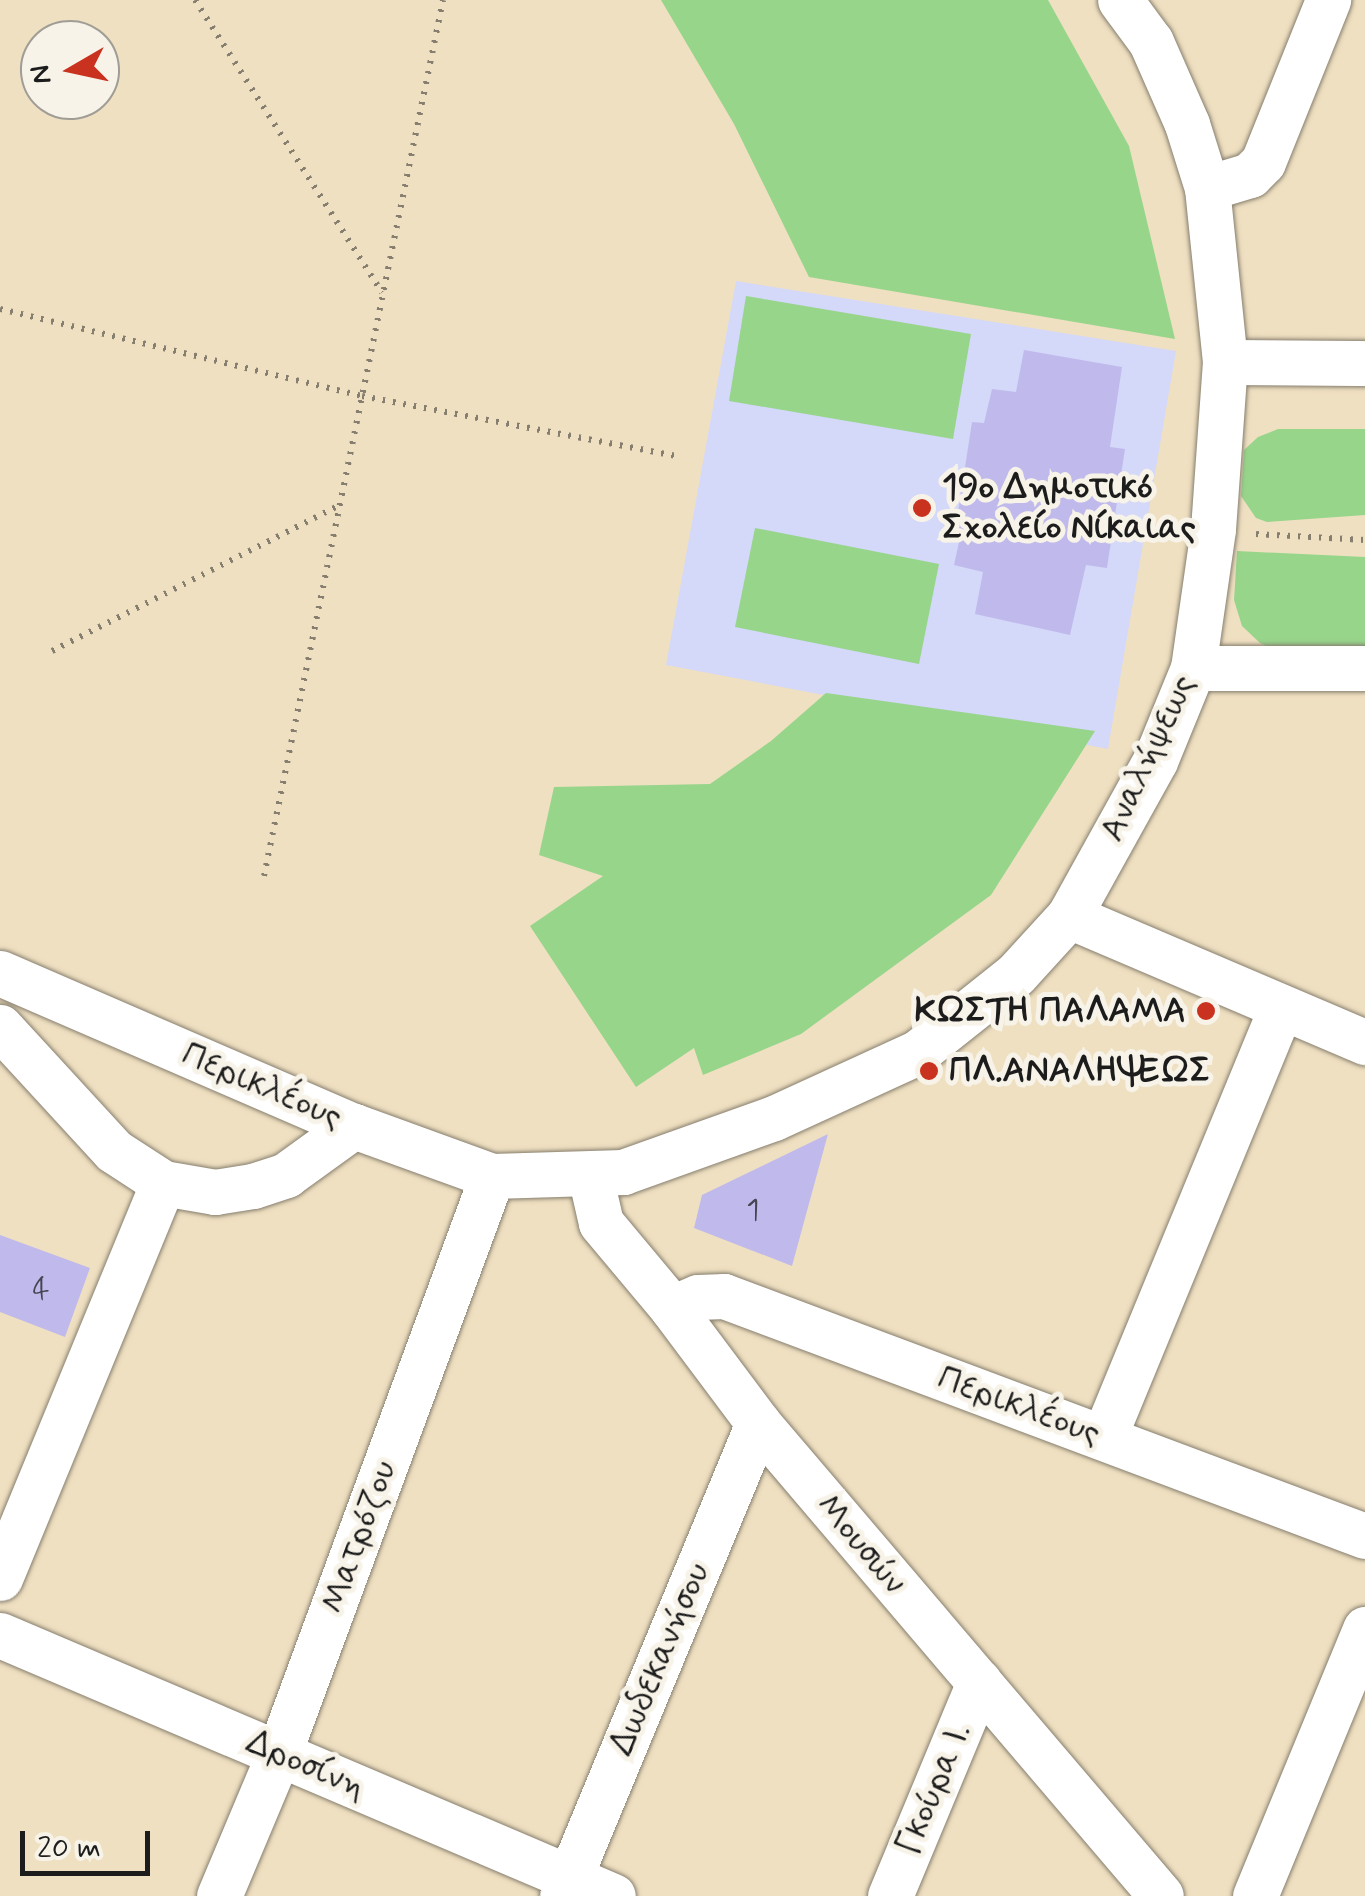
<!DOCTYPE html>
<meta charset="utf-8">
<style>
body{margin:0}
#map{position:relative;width:1365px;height:1896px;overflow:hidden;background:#efe0c1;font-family:Mynerve,sans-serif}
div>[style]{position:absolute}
.built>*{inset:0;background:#d4d8f9}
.green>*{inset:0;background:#97d58b}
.building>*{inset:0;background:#c0baec}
.path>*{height:6px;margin-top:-3px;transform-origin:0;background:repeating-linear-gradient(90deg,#867e6e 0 2.5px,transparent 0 10.5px)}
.roads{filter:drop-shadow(0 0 2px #867e6e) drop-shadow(0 0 2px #867e6e)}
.minor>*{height:45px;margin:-22.5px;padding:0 22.5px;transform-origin:22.5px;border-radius:22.5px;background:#fff}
.dots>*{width:28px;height:28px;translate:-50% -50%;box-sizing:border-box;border:5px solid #f7f3e8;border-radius:50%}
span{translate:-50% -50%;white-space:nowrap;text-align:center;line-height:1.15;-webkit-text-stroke:10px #f7f3e8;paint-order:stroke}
.number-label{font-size:30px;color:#454450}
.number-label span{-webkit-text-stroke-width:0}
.poi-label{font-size:35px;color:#1c1c1c;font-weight:700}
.left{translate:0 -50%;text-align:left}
.right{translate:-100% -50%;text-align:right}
.street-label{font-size:35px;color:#1c1c1c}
.north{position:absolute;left:20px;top:20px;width:100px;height:100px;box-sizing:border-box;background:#f7f3e8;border:2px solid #9f9d96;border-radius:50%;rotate:261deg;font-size:28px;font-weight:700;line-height:40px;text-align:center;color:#1c1c1c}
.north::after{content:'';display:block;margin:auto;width:35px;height:45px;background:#c8321e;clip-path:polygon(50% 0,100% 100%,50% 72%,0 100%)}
.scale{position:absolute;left:20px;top:1831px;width:130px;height:45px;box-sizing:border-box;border:5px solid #1c1c1c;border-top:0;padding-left:12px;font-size:30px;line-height:35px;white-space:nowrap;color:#1c1c1c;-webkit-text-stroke:8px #f7f3e8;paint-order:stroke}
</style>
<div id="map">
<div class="built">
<i style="clip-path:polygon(736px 281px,1176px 351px,1108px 749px,666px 665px)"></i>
</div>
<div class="green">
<i style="clip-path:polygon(661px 0,1048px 0,1129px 146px,1175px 339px,809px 277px,734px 124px)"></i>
<i style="clip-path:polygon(746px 296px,971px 334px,953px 439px,729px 401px)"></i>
<i style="clip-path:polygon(1278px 429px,1365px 429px,1365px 515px,1267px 522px,1256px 518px,1241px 496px,1244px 450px,1258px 437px)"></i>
<i style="clip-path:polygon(755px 528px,939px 564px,919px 664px,735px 627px)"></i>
<i style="clip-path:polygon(1237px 551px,1365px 557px,1365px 655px,1282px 653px,1260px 643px,1242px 626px,1234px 600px)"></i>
<i style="clip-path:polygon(826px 693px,1095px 731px,991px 895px,801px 1034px,703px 1075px,694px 1048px,636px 1087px,530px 926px,603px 876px,539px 855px,554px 787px,710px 784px,771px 741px)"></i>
</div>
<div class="building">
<i style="clip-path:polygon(1024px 350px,1122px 367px,1110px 447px,1125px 449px,1107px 568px,1086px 565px,1070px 635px,975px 614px,983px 572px,954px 565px,961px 533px,955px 532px,972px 422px,984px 423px,992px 389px,1016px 392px)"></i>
<i style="clip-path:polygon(828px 1134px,792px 1266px,694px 1228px,702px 1195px)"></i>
<i style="clip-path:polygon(0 1235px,90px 1268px,65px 1337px,0 1312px)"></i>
</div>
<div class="path">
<i style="left:195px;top:0;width:347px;rotate:57.4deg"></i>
<i style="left:0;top:309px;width:372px;rotate:13.5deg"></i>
<i style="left:362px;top:396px;width:320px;rotate:10.8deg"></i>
<i style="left:1256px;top:534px;width:109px;rotate:3.2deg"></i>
<i style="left:52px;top:651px;width:323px;rotate:-26.9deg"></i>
<i style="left:264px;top:876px;width:894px;rotate:-78.45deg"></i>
</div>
<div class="roads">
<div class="minor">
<i style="left:1207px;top:188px;width:45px;rotate:-16.8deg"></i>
<i style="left:1250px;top:175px;width:18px;rotate:-45deg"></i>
<i style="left:1263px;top:162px;width:175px;rotate:-68.1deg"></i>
<i style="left:1225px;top:362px;width:140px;rotate:0.4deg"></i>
<i style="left:1193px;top:668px;width:172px"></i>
<i style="left:1069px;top:916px;width:322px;rotate:23.1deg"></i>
<i style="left:0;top:973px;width:386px;rotate:23.4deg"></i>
<i style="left:354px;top:1126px;width:147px;rotate:19.9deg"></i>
<i style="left:492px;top:1176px;width:131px;rotate:-1.7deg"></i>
<i style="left:623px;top:1172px;width:160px;rotate:-19.7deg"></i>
<i style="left:774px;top:1118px;width:158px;rotate:-24.6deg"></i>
<i style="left:918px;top:1052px;width:125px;rotate:-38.5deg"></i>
<i style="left:1016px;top:974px;width:79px;rotate:-47.6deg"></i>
<i style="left:1069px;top:916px;width:177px;rotate:-61deg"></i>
<i style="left:1155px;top:761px;width:100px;rotate:-67.8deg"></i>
<i style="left:1193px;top:668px;width:140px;rotate:-81.8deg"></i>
<i style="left:1213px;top:529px;width:167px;rotate:-85.9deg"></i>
<i style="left:1225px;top:362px;width:175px;rotate:-95.9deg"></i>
<i style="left:1207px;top:188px;width:67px;rotate:-107.4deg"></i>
<i style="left:1187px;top:124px;width:90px;rotate:-113.7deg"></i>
<i style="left:1151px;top:42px;width:52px;rotate:-126.4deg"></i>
<i style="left:0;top:1027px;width:168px;rotate:47.4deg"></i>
<i style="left:114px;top:1151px;width:59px;rotate:33.1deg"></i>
<i style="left:163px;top:1183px;width:53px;rotate:9.8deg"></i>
<i style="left:215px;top:1192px;width:38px;rotate:-9deg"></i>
<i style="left:253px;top:1186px;width:35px;rotate:-18deg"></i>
<i style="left:286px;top:1175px;width:84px;rotate:-35.8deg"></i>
<i style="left:590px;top:1175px;width:49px;rotate:77.1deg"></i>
<i style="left:601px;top:1223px;width:111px;rotate:50.1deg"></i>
<i style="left:672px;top:1308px;width:144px;rotate:53.2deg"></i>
<i style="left:758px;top:1423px;width:621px;rotate:49.57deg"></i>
<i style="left:672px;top:1308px;width:28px;rotate:-23deg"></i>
<i style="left:698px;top:1297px;width:26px;rotate:-2deg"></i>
<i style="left:724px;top:1296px;width:684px;rotate:20.53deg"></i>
<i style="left:1104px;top:1437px;width:464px;rotate:-67.6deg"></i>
<i style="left:0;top:1578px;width:427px;rotate:-67.6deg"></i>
<i style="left:0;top:1635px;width:666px;rotate:23.06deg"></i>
<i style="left:219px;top:1896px;width:155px;rotate:-67.2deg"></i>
<i style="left:279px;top:1753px;width:615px;rotate:-69.74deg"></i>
<i style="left:562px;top:1896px;width:512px;rotate:-67.49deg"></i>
<i style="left:890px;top:1896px;width:232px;rotate:-67.4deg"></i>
<i style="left:1255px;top:1896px;width:289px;rotate:-67.6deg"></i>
</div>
</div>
<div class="dots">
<i style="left:922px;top:508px;background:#c8321e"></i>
<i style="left:1206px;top:1011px;background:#c8321e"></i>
<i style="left:929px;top:1071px;background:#c8321e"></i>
</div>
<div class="number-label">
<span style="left:753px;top:1211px">1</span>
<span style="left:41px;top:1290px">4</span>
</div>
<div class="poi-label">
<span class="left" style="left:942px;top:508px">19ο Δημοτικό<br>Σχολείο Νίκαιας</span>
<span class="right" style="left:1186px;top:1011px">ΚΩΣΤΗ ΠΑΛΑΜΑ</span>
<span class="left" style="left:949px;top:1071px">ΠΛ.ΑΝΑΛΗΨΕΩΣ</span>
</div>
<div class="street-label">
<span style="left:1148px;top:758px;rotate:-65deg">Αναλήψεως</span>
<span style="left:262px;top:1086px;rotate:23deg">Περικλέους</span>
<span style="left:1019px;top:1406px;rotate:20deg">Περικλέους</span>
<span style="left:359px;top:1537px;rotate:-70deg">Ματρόζου</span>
<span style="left:861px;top:1544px;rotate:50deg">Μουσών</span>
<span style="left:660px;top:1659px;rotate:-67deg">Δωδεκανήσου</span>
<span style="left:306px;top:1765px;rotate:23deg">Δροσίνη</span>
<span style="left:934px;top:1789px;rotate:-67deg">Γκούρα Ι.</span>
</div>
<div class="north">N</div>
<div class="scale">20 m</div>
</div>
